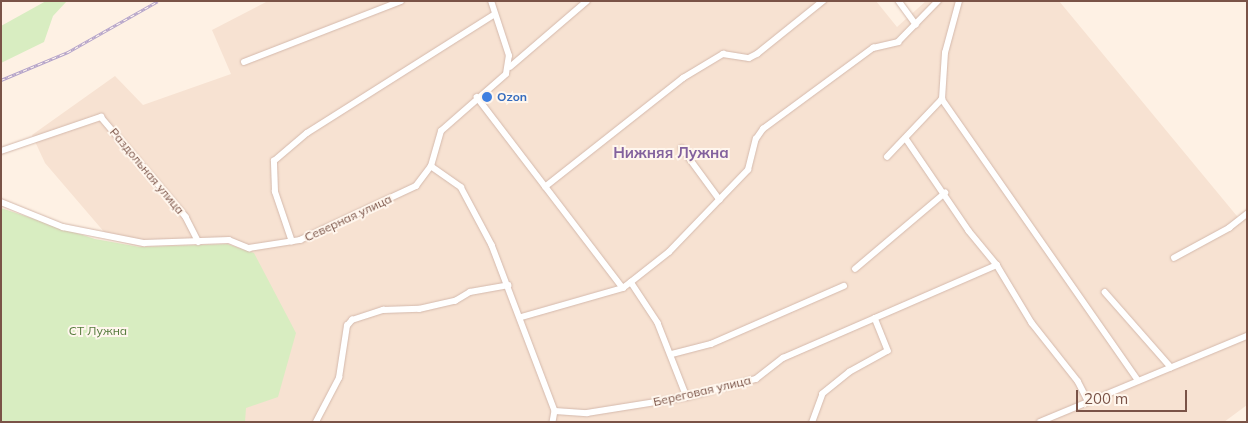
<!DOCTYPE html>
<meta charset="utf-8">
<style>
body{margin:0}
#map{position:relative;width:1248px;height:423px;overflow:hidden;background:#fef1e4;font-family:Mulish,sans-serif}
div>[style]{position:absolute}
.residential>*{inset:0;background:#f7e2d2}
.green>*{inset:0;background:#d8edc1}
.roads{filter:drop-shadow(0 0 1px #d4b9ac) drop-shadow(0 0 1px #d4b9ac)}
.minor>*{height:5.5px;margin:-2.75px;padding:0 2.75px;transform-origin:2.75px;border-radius:2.75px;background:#fff}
.rail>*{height:3px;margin-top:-1.5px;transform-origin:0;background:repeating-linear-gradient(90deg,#fff6ed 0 4px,#b2a1c9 0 8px);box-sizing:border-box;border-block:1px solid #b2a1c9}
.dots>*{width:14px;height:14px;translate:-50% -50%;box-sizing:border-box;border:2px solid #fff6ed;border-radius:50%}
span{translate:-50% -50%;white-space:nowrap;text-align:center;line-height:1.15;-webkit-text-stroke:4px #fff6ed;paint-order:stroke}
.shop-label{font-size:12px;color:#366cbe;font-weight:700}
.left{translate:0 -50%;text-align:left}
.street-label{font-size:12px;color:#7a5347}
.park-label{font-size:12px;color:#557a3c}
.quarter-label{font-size:15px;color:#83629e;font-weight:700}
.frame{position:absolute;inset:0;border:2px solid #7a5347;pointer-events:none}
.scale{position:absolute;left:1076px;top:390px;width:111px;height:22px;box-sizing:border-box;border:2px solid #7a5347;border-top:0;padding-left:6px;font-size:15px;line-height:18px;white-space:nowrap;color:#7a5347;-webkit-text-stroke:4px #fff6ed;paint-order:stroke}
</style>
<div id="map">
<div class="residential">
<i style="clip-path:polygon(268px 1px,876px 1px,897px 27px,926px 1px,1059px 1px,1241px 221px,1247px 216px,1247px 405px,1224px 422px,245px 422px,227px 244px,140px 247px,111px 240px,45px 163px,32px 135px,115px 76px,143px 105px,231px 74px,212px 30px)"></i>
</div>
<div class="green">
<i style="clip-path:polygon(46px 1px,67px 1px,53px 16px,44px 42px,1px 63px,1px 26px)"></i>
<i style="clip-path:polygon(1px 208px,95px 239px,140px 247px,227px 244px,254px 253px,296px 333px,278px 397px,246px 408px,245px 422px,1px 422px)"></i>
</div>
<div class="roads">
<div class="minor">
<i style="left:899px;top:1px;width:29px;rotate:54deg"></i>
<i style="left:244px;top:62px;width:168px;rotate:-21.2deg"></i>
<i style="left:510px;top:67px;width:101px;rotate:-40.6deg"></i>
<i style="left:477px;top:97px;width:240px;rotate:52.6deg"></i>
<i style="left:942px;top:99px;width:343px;rotate:55.1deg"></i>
<i style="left:907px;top:140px;width:110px;rotate:55.7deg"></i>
<i style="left:969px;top:231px;width:44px;rotate:50.5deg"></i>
<i style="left:997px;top:265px;width:68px;rotate:58.9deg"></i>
<i style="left:1032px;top:323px;width:74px;rotate:51.6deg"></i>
<i style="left:1078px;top:381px;width:22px;rotate:63deg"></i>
<i style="left:682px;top:148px;width:64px;rotate:53.8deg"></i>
<i style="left:1px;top:151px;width:106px;rotate:-18.8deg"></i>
<i style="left:101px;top:117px;width:131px;rotate:49.6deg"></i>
<i style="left:186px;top:217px;width:28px;rotate:63deg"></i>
<i style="left:887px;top:157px;width:80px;rotate:-46.5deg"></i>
<i style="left:942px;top:99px;width:46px;rotate:-86.3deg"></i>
<i style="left:945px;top:53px;width:54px;rotate:-74.9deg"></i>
<i style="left:431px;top:166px;width:37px;rotate:35deg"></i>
<i style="left:461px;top:187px;width:66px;rotate:61.9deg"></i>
<i style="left:492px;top:245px;width:178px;rotate:69.2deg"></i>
<i style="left:555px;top:411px;width:11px;rotate:100deg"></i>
<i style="left:545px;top:187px;width:176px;rotate:-38.3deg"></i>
<i style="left:683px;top:78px;width:47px;rotate:-31deg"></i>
<i style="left:723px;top:54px;width:26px;rotate:9deg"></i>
<i style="left:749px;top:58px;width:9px;rotate:-27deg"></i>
<i style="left:757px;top:54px;width:85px;rotate:-38.8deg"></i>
<i style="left:1px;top:202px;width:67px;rotate:22deg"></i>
<i style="left:63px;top:227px;width:83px;rotate:11.2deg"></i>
<i style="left:144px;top:243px;width:85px;rotate:-2deg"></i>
<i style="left:229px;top:240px;width:22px;rotate:22deg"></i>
<i style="left:249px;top:248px;width:52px;rotate:-8.9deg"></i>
<i style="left:300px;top:240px;width:128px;rotate:-25deg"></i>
<i style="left:416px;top:186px;width:25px;rotate:-53deg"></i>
<i style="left:431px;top:166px;width:36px;rotate:-74deg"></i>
<i style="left:441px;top:131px;width:86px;rotate:-41.2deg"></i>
<i style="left:506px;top:74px;width:18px;rotate:-81deg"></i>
<i style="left:509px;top:56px;width:58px;rotate:-108.1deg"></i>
<i style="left:292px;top:242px;width:53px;rotate:-108.8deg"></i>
<i style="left:275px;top:192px;width:31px;rotate:-92deg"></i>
<i style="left:274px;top:161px;width:43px;rotate:-40.3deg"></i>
<i style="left:307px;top:133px;width:222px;rotate:-32.3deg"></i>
<i style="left:1174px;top:258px;width:63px;rotate:-28.6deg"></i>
<i style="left:1229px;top:228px;width:23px;rotate:-38deg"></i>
<i style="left:855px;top:269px;width:118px;rotate:-40.2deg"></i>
<i style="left:631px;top:282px;width:49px;rotate:56.6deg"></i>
<i style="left:658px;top:323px;width:79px;rotate:68.6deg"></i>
<i style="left:1105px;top:292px;width:100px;rotate:48.7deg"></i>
<i style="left:522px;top:317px;width:105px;rotate:-16deg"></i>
<i style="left:623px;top:288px;width:10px;rotate:-37deg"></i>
<i style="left:631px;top:282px;width:48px;rotate:-38.3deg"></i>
<i style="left:669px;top:252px;width:114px;rotate:-46.1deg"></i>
<i style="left:748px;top:170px;width:32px;rotate:-76deg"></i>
<i style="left:756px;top:139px;width:12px;rotate:-55deg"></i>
<i style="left:763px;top:129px;width:137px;rotate:-36.4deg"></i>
<i style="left:873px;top:48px;width:26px;rotate:-13deg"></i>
<i style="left:898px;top:42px;width:57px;rotate:-45.7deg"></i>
<i style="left:875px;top:318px;width:133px;rotate:-23.5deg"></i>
<i style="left:672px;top:354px;width:40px;rotate:-14.4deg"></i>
<i style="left:711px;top:344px;width:145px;rotate:-23.6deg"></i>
<i style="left:555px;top:411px;width:32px;rotate:4deg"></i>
<i style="left:587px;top:413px;width:101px;rotate:-9.1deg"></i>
<i style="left:687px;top:397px;width:71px;rotate:-14.6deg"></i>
<i style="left:756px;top:379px;width:34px;rotate:-38deg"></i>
<i style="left:783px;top:358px;width:100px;rotate:-23.5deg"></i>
<i style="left:875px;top:318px;width:35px;rotate:68deg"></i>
<i style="left:888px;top:351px;width:43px;rotate:151.1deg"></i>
<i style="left:850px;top:372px;width:35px;rotate:141deg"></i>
<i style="left:823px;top:394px;width:30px;rotate:110deg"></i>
<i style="left:316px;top:422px;width:50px;rotate:-62.4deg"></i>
<i style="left:339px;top:378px;width:53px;rotate:-81.3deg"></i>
<i style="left:347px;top:326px;width:8px;rotate:-50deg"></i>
<i style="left:352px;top:320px;width:33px;rotate:-18deg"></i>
<i style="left:383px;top:310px;width:36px;rotate:-2deg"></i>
<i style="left:419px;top:309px;width:37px;rotate:-13deg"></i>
<i style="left:455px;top:301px;width:17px;rotate:-31deg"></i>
<i style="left:470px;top:292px;width:39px;rotate:-10deg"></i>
<i style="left:1040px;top:422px;width:224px;rotate:-22.6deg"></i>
</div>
</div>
<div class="rail">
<i style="left:1px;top:80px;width:73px;rotate:-22.7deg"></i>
<i style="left:68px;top:52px;width:103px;rotate:-29.5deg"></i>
</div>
<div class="dots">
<i style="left:487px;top:97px;background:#3f7fe0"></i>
</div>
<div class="shop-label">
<span class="left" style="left:497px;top:97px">Ozon</span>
</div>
<div class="street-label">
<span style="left:147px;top:171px;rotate:50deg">Раздольная улица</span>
<span style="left:348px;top:218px;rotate:-25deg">Северная улица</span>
<span style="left:702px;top:391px;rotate:-13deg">Береговая улица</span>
</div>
<div class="park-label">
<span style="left:98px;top:331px">СТ Лужна</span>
</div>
<div class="quarter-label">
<span style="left:671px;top:153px">Нижняя Лужна</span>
</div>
<div class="frame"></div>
<div class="scale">200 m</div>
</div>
